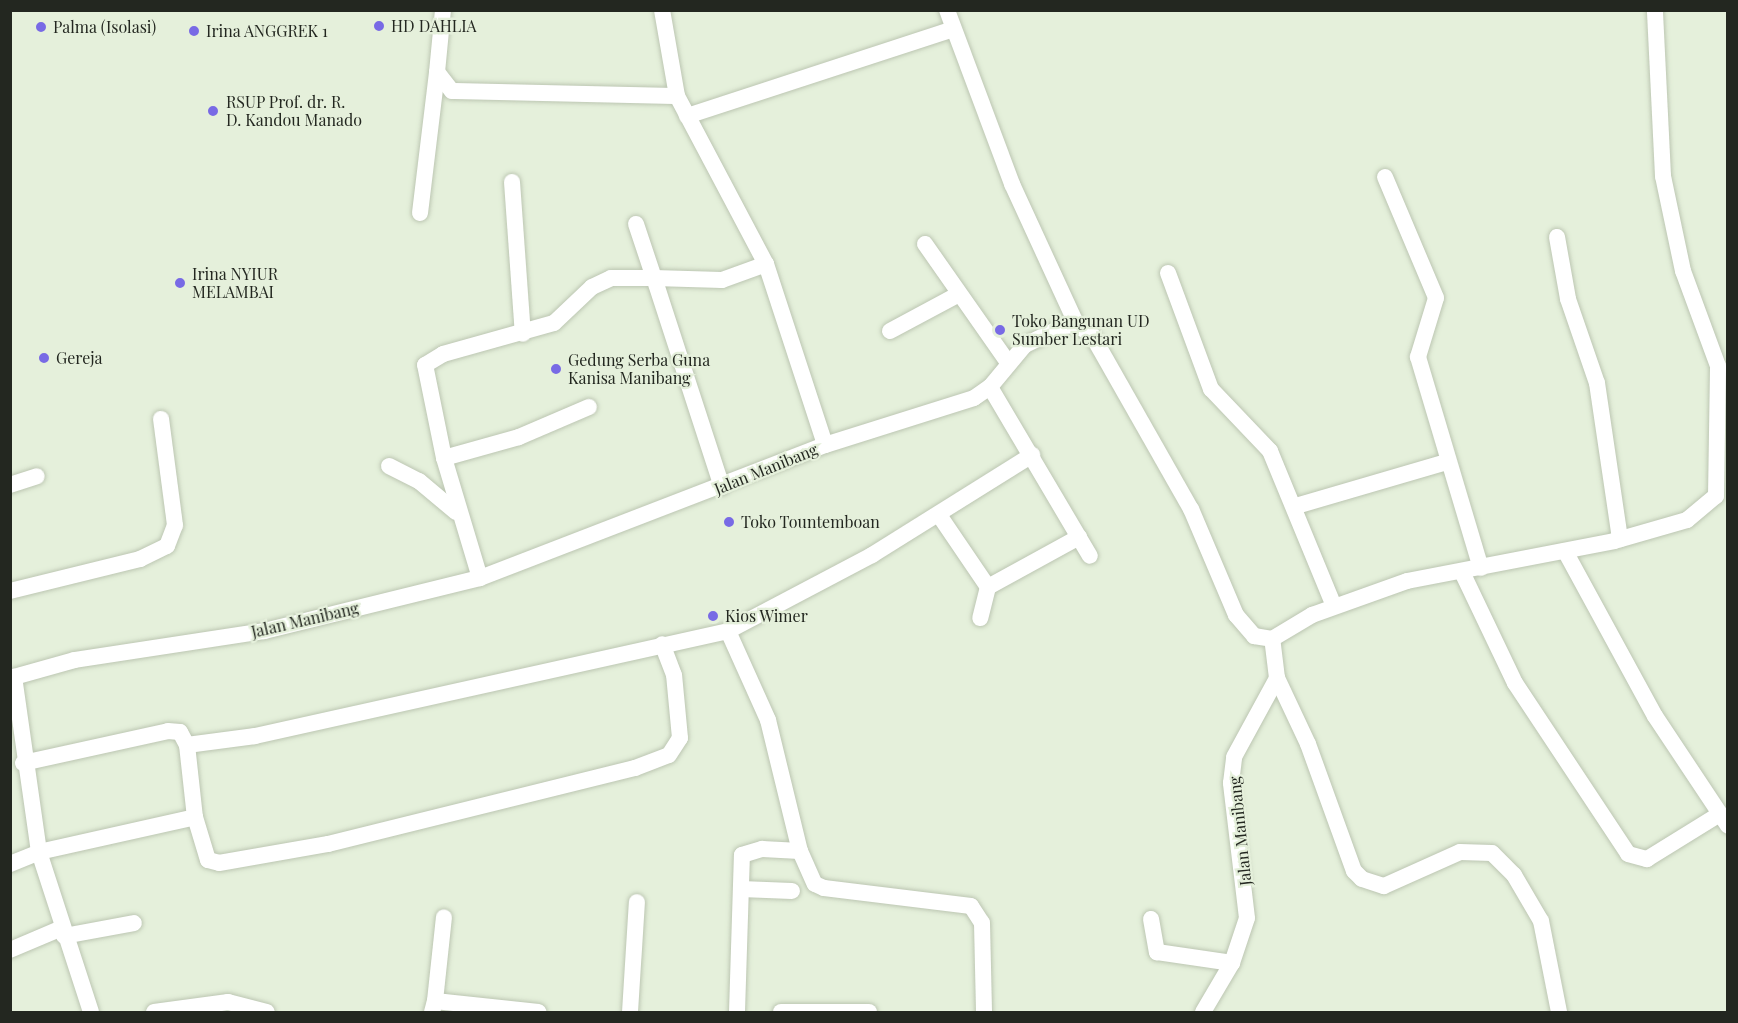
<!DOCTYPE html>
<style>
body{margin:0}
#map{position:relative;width:1738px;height:1023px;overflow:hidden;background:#e5f0db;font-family:"Playfair Display",serif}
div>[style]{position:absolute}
.roads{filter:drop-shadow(0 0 2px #bcc6b2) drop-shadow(0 0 2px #bcc6b2)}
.minor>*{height:16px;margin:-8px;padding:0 8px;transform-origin:8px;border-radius:8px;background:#fff}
.dots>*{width:16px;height:16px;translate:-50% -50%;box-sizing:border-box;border:3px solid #e5f0db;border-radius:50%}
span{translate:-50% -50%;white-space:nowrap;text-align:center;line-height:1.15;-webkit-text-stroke:4.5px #e5f0db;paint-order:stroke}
.poi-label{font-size:16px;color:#232720}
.left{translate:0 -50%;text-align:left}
.street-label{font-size:16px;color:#232720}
.frame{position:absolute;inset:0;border:12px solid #232720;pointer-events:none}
</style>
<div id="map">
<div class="roads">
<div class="minor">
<i style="left:443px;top:10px;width:62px;rotate:95.5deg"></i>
<i style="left:437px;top:72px;width:24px;rotate:52deg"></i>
<i style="left:452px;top:91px;width:225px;rotate:1.3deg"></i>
<i style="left:677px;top:96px;width:190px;rotate:62.1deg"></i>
<i style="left:662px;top:10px;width:87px;rotate:80.1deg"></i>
<i style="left:947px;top:10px;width:186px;rotate:69.5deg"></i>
<i style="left:1012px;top:184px;width:155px;rotate:65.3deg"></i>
<i style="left:687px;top:116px;width:280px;rotate:-18.1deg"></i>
<i style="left:1385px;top:177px;width:131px;rotate:67.1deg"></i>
<i style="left:1436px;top:298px;width:62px;rotate:107deg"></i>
<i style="left:1418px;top:357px;width:220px;rotate:73.4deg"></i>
<i style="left:512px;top:182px;width:152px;rotate:85.9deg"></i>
<i style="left:420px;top:213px;width:142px;rotate:-83.1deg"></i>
<i style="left:1557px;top:237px;width:63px;rotate:79.9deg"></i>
<i style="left:1568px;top:299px;width:89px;rotate:71deg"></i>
<i style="left:1597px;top:383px;width:158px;rotate:81.6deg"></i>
<i style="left:925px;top:244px;width:143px;rotate:55deg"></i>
<i style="left:1168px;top:273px;width:124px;rotate:69.7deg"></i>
<i style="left:1211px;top:389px;width:86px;rotate:46.4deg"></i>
<i style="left:1270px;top:451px;width:168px;rotate:67.6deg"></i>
<i style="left:890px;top:331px;width:76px;rotate:-28.2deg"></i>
<i style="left:990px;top:387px;width:196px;rotate:59.4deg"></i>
<i style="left:444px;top:458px;width:95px;rotate:-101.5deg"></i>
<i style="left:425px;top:365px;width:21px;rotate:-31deg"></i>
<i style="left:443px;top:354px;width:115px;rotate:-15.6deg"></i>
<i style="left:554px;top:323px;width:52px;rotate:-43.5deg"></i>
<i style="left:592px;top:287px;width:21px;rotate:-25deg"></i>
<i style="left:611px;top:278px;width:43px"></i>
<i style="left:654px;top:278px;width:57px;rotate:-108.4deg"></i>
<i style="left:389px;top:466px;width:34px;rotate:27deg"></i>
<i style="left:419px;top:481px;width:48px;rotate:40deg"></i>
<i style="left:10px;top:485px;width:28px;rotate:-18deg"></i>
<i style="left:722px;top:487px;width:220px;rotate:-108deg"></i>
<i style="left:654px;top:278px;width:68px;rotate:1.7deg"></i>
<i style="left:722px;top:280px;width:47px;rotate:-20deg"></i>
<i style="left:766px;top:264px;width:190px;rotate:71.9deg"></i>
<i style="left:1296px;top:506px;width:156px;rotate:-16.3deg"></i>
<i style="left:939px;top:515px;width:87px;rotate:55.8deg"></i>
<i style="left:988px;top:587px;width:32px;rotate:104deg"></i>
<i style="left:1565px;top:551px;width:188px;rotate:61.4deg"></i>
<i style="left:1655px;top:716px;width:132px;rotate:56.4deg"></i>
<i style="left:1462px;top:572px;width:123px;rotate:64.5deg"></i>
<i style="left:1515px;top:683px;width:205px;rotate:56.5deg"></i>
<i style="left:1628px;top:854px;width:20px;rotate:15deg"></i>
<i style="left:1647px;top:859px;width:86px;rotate:-31.7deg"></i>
<i style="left:480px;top:578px;width:125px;rotate:-106.7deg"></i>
<i style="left:444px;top:458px;width:78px;rotate:-15.6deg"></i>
<i style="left:519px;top:437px;width:76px;rotate:-23.2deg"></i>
<i style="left:988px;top:587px;width:104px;rotate:-28.8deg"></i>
<i style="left:10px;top:591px;width:134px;rotate:-13.8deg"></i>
<i style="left:140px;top:559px;width:30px;rotate:-26deg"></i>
<i style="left:167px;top:546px;width:22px;rotate:-69deg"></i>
<i style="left:175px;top:525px;width:107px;rotate:-97.5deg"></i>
<i style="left:728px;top:631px;width:98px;rotate:65.8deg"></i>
<i style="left:768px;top:720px;width:135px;rotate:76.3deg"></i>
<i style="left:1272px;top:639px;width:47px;rotate:-31deg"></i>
<i style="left:1312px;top:615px;width:101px;rotate:-19.7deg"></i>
<i style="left:1407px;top:581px;width:211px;rotate:-10.9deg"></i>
<i style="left:1614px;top:541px;width:76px;rotate:-16deg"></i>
<i style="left:1687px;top:520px;width:38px;rotate:-40deg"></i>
<i style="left:1716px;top:496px;width:130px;rotate:-89.1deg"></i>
<i style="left:1718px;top:366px;width:101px;rotate:-110.2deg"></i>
<i style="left:1683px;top:271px;width:97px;rotate:-101.9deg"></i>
<i style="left:1663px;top:176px;width:166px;rotate:-92.8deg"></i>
<i style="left:1277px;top:678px;width:73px;rotate:64.8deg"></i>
<i style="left:1308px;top:744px;width:135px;rotate:70.1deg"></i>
<i style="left:1354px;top:871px;width:11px;rotate:45deg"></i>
<i style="left:1362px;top:879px;width:23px;rotate:18deg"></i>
<i style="left:1384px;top:886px;width:83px;rotate:-24.1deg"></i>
<i style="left:1460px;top:852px;width:32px;rotate:2deg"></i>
<i style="left:1492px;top:853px;width:31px;rotate:45deg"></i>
<i style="left:1514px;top:875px;width:53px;rotate:59.6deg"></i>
<i style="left:1541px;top:921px;width:93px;rotate:78.8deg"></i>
<i style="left:187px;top:745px;width:72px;rotate:83.7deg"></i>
<i style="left:23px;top:763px;width:148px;rotate:-12.4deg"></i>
<i style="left:168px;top:731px;width:12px;rotate:5deg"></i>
<i style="left:180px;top:732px;width:15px;rotate:62deg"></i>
<i style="left:187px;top:745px;width:69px;rotate:-7.5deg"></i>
<i style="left:255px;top:736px;width:485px;rotate:-12.5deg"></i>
<i style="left:728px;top:631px;width:163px;rotate:-27.8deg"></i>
<i style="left:872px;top:555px;width:189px;rotate:-32deg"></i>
<i style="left:10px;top:864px;width:31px;rotate:-22deg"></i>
<i style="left:39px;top:852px;width:160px;rotate:-12.6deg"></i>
<i style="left:195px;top:817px;width:45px;rotate:73.2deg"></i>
<i style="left:208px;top:860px;width:11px;rotate:15deg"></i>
<i style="left:219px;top:863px;width:111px;rotate:-9.9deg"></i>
<i style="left:328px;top:844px;width:316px;rotate:-13.9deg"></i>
<i style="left:635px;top:768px;width:36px;rotate:-21deg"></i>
<i style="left:669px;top:755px;width:20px;rotate:-57deg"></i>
<i style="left:680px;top:738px;width:63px;rotate:-95.4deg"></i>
<i style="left:674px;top:675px;width:33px;rotate:-111deg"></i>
<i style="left:741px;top:889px;width:51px;rotate:2.2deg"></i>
<i style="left:1151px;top:919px;width:34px;rotate:80deg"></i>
<i style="left:1157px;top:952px;width:76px;rotate:8.3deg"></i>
<i style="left:64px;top:936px;width:71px;rotate:-10.5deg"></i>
<i style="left:10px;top:950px;width:56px;rotate:-22.9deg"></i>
<i style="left:435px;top:1001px;width:84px;rotate:-83.9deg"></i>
<i style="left:91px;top:1012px;width:168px;rotate:-108deg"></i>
<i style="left:39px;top:852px;width:177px;rotate:-98.1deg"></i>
<i style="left:14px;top:677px;width:63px;rotate:-15.6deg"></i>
<i style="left:75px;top:660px;width:191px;rotate:-8.7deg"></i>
<i style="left:264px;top:631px;width:222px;rotate:-13.8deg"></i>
<i style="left:480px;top:578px;width:370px;rotate:-21.1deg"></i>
<i style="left:825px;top:445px;width:156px;rotate:-17.5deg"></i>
<i style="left:974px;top:398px;width:19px;rotate:-35deg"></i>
<i style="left:990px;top:387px;width:55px;rotate:-50.2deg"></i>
<i style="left:1025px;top:345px;width:43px;rotate:-26deg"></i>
<i style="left:1064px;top:326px;width:13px;rotate:-4deg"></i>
<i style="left:1077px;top:325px;width:18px;rotate:34deg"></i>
<i style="left:1092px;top:335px;width:200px;rotate:60.4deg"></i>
<i style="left:1191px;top:509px;width:115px;rotate:67deg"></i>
<i style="left:1236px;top:615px;width:28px;rotate:49deg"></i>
<i style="left:1254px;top:636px;width:18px;rotate:9deg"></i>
<i style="left:154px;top:1012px;width:75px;rotate:-7.7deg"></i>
<i style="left:228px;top:1002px;width:40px;rotate:14.4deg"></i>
<i style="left:432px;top:1012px;width:11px;rotate:-75deg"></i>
<i style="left:435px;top:1001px;width:104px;rotate:6.1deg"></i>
<i style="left:630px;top:1012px;width:110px;rotate:-86.4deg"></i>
<i style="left:737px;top:1012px;width:157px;rotate:-88.2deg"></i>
<i style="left:742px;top:855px;width:21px;rotate:-17deg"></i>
<i style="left:762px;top:849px;width:38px;rotate:3deg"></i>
<i style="left:800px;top:851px;width:36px;rotate:66deg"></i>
<i style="left:815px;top:884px;width:10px;rotate:24deg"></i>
<i style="left:824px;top:888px;width:148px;rotate:7deg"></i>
<i style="left:971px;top:906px;width:20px;rotate:57deg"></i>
<i style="left:982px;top:923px;width:89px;rotate:88.7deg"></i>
<i style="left:781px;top:1012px;width:88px"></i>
<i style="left:1203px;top:1012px;width:57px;rotate:-59.4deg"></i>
<i style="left:1232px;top:963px;width:47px;rotate:-71.6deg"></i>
<i style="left:1247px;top:918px;width:136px;rotate:-96.8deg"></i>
<i style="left:1231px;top:783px;width:26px;rotate:-83deg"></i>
<i style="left:1234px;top:757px;width:90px;rotate:-61.4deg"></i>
<i style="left:1277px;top:678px;width:39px;rotate:-97deg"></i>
</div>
</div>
<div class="dots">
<i style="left:379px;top:26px;background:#786ae5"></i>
<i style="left:41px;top:27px;background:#786ae5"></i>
<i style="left:194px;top:31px;background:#786ae5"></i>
<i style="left:213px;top:111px;background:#786ae5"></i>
<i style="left:180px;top:283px;background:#786ae5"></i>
<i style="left:1000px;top:330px;background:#786ae5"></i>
<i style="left:44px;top:358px;background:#786ae5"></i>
<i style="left:556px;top:369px;background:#786ae5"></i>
<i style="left:729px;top:522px;background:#786ae5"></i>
<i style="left:713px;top:616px;background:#786ae5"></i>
</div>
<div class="poi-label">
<span class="left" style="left:391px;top:26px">HD DAHLIA</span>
<span class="left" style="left:53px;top:27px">Palma (Isolasi)</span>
<span class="left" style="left:206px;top:31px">Irina ANGGREK 1</span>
<span class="left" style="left:226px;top:111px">RSUP Prof. dr. R.<br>D. Kandou Manado</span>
<span class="left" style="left:192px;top:283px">Irina NYIUR<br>MELAMBAI</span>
<span class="left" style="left:1012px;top:330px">Toko Bangunan UD<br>Sumber Lestari</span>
<span class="left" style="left:56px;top:358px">Gereja</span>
<span class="left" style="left:568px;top:369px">Gedung Serba Guna<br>Kanisa Manibang</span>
<span class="left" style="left:741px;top:522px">Toko Tountemboan</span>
<span class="left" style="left:725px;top:616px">Kios Wimer</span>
</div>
<div class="street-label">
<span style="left:766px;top:469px;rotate:-22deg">Jalan Manibang</span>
<span style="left:305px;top:620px;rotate:-13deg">Jalan Manibang</span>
<span style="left:1240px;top:831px;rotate:-96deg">Jalan Manibang</span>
</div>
<div class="frame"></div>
</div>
